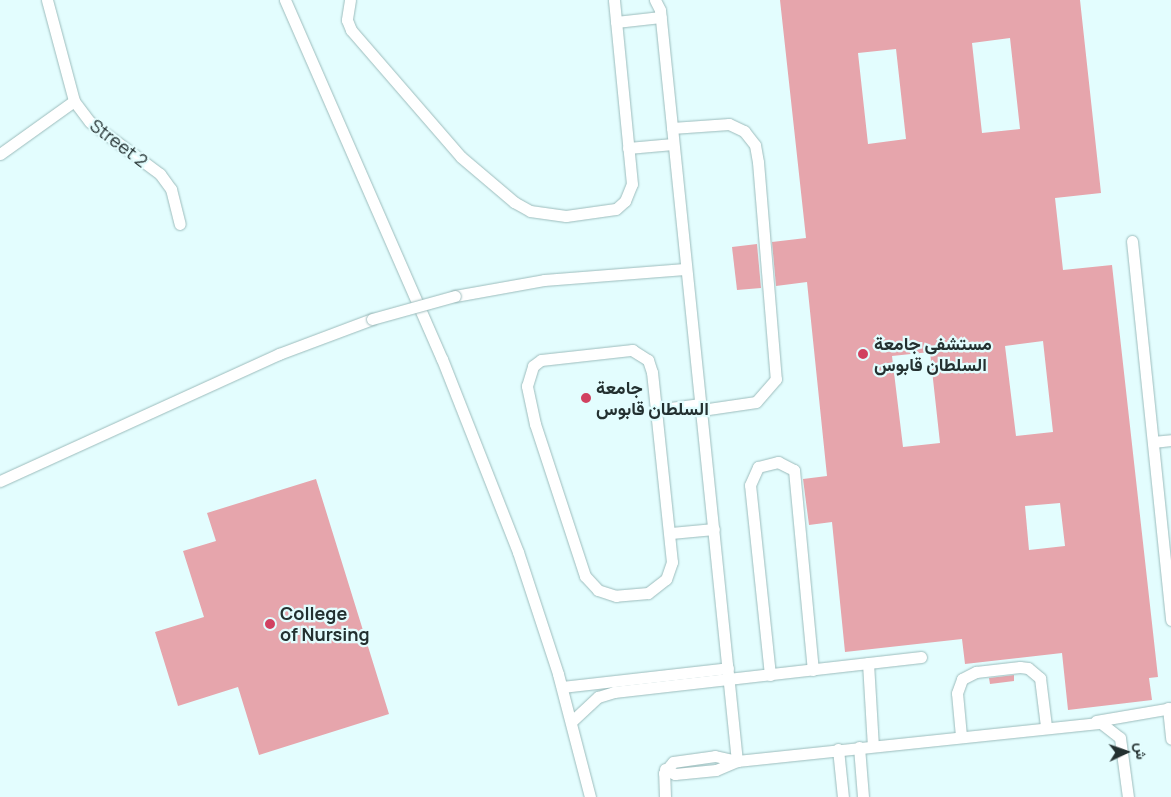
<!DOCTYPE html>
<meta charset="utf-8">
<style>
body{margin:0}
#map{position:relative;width:1171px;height:797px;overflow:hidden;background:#e3fdfe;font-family:Manrope,Vazirmatn,sans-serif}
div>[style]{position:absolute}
.building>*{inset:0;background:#e6a5ac}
.roads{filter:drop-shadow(0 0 1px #9cbcbc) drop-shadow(0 0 1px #9cbcbc)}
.lane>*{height:11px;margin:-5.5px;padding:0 5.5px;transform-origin:5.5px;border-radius:5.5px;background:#fff}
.bridges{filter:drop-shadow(0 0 1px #9cbcbc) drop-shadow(0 0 1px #9cbcbc)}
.lane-bridge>*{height:11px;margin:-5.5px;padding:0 5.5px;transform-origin:5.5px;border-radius:5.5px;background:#fff}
.dots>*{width:14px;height:14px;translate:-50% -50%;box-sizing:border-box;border:2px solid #e3fdfe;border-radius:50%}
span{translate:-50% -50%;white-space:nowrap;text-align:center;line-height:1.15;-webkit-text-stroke:4.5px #e3fdfe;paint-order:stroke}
.street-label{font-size:18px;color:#233030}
.poi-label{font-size:18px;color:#233030;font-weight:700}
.left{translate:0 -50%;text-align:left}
.north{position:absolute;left:1101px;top:727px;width:50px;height:50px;-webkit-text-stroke:4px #e3fdfe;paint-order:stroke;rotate:87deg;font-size:14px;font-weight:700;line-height:20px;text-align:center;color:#233030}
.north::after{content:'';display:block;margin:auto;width:18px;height:22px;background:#233030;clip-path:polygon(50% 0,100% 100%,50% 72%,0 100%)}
</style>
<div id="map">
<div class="building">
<i style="clip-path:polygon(evenodd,780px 0,1080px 0,1101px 193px,1055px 198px,1063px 270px,1112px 265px,1158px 677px,1149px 678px,1152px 700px,1068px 710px,1062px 653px,965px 664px,962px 639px,845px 652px,832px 522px,809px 525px,803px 479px,827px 476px,807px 282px,776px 286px,772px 242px,806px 238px,780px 0,1010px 38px,1020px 129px,982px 133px,972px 43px,1010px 38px,780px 0,896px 49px,906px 139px,868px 144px,858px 53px,896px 49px,780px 0,1043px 341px,1053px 432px,1016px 436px,1005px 346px,1043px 341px,780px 0,930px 352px,940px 443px,903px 447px,892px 356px,930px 352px,780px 0,1060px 503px,1065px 546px,1029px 550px,1025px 506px,1060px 503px)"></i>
<i style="clip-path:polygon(757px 244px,761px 288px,737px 290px,732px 247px)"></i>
<i style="clip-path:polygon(316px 479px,389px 714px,259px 755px,238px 687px,178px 706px,155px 632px,204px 617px,183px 551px,216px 541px,207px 513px)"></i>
<i style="clip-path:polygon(1014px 675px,1014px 681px,990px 684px,989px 678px)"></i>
</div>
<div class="roads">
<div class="lane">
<i style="left:47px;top:0;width:105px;rotate:75deg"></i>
<i style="left:74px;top:101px;width:26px;rotate:53deg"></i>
<i style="left:90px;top:122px;width:87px;rotate:36.6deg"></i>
<i style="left:160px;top:174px;width:19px;rotate:54deg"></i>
<i style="left:171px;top:189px;width:36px;rotate:76deg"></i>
<i style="left:285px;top:0;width:392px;rotate:66.4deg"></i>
<i style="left:442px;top:359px;width:207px;rotate:68.5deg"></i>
<i style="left:518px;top:552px;width:128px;rotate:71.8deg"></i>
<i style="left:558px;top:674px;width:127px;rotate:75.4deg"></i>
<i style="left:350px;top:0;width:20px;rotate:99deg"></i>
<i style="left:347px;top:20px;width:11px;rotate:68deg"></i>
<i style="left:351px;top:30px;width:168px;rotate:49.1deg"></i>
<i style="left:461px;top:157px;width:70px;rotate:40.3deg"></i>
<i style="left:514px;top:202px;width:18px;rotate:29deg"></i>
<i style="left:530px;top:211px;width:36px;rotate:8deg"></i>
<i style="left:566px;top:216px;width:50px;rotate:-8deg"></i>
<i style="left:616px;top:209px;width:12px;rotate:-42deg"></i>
<i style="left:625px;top:201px;width:18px;rotate:-68deg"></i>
<i style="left:632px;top:184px;width:185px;rotate:-95.6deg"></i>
<i style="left:655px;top:0;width:11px;rotate:63deg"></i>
<i style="left:660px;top:10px;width:755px;rotate:84.15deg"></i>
<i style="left:616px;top:22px;width:45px;rotate:-6.3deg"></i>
<i style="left:672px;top:128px;width:57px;rotate:-4deg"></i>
<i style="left:729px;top:124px;width:17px;rotate:25deg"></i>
<i style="left:744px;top:131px;width:18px;rotate:52deg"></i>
<i style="left:755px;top:145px;width:17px;rotate:80deg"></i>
<i style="left:758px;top:162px;width:218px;rotate:85.3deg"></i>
<i style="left:776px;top:379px;width:30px;rotate:131deg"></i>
<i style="left:756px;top:402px;width:55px;rotate:171.6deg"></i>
<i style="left:628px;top:148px;width:45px;rotate:-5.1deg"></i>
<i style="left:0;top:154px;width:91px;rotate:-35.6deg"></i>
<i style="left:1132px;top:241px;width:381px;rotate:84.1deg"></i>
<i style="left:455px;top:296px;width:90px;rotate:-10.2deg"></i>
<i style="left:544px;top:280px;width:141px;rotate:-4.5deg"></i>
<i style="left:632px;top:350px;width:19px;rotate:32deg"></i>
<i style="left:648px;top:360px;width:13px;rotate:72deg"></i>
<i style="left:652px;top:372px;width:191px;rotate:84deg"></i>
<i style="left:672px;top:562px;width:18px;rotate:109deg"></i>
<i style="left:666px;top:579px;width:23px;rotate:142deg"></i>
<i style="left:648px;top:593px;width:32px;rotate:175deg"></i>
<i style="left:616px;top:596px;width:19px;rotate:-162deg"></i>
<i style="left:598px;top:590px;width:19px;rotate:-133deg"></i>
<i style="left:585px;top:576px;width:160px;rotate:-108.2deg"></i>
<i style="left:535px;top:424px;width:39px;rotate:-102deg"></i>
<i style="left:527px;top:386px;width:21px;rotate:-73deg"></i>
<i style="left:533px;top:366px;width:10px;rotate:-37deg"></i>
<i style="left:541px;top:360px;width:92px;rotate:-6.3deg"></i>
<i style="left:655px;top:410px;width:46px;rotate:-7.4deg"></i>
<i style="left:1153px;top:442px;width:18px;rotate:-6deg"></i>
<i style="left:0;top:481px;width:307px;rotate:-24.5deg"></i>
<i style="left:279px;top:354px;width:99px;rotate:-20.6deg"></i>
<i style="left:671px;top:533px;width:43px;rotate:-5.3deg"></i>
<i style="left:868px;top:663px;width:83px;rotate:86.6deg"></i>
<i style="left:770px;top:675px;width:191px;rotate:-96deg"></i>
<i style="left:750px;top:485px;width:20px;rotate:-66deg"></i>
<i style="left:758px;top:467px;width:21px;rotate:-14deg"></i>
<i style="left:778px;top:462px;width:18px;rotate:27deg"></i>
<i style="left:794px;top:470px;width:201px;rotate:84.6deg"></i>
<i style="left:562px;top:687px;width:167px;rotate:-6.5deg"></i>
<i style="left:1168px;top:708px;width:31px;rotate:84deg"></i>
<i style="left:1096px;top:721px;width:76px;rotate:-9.8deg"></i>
<i style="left:571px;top:722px;width:37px;rotate:-43deg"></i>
<i style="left:598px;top:697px;width:17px;rotate:-17deg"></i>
<i style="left:614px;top:692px;width:309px;rotate:-6.5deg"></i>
<i style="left:961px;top:736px;width:43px;rotate:-95.3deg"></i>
<i style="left:957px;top:693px;width:15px;rotate:-70deg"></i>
<i style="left:962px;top:679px;width:16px;rotate:-27deg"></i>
<i style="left:976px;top:672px;width:44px;rotate:-6.5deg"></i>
<i style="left:1020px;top:667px;width:8px;rotate:7deg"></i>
<i style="left:1028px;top:668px;width:16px;rotate:40deg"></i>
<i style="left:1040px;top:678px;width:48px;rotate:82.9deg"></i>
<i style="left:859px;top:747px;width:50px;rotate:85.4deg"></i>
<i style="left:838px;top:749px;width:48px;rotate:84.1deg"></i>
<i style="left:665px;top:769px;width:11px;rotate:27deg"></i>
<i style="left:675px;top:774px;width:41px;rotate:-5.6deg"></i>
<i style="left:716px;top:770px;width:23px;rotate:-23deg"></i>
<i style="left:737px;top:761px;width:366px;rotate:-6deg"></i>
<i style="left:1101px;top:723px;width:24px;rotate:38deg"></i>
<i style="left:1120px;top:738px;width:60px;rotate:82.3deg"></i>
<i style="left:665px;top:797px;width:24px;rotate:-92deg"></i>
<i style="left:664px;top:773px;width:14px;rotate:-51deg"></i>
<i style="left:673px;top:762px;width:42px;rotate:-8.1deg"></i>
<i style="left:715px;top:756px;width:23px;rotate:13deg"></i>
</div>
</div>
<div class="bridges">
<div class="lane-bridge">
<i style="left:372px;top:319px;width:86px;rotate:-15.5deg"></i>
</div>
</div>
<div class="dots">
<i style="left:863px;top:354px;background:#d14160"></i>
<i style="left:586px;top:398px;background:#d14160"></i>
<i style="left:270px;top:624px;background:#d14160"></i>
</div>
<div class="street-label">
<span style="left:119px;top:143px;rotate:37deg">Street 2</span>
</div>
<div class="poi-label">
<span class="left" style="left:874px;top:354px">مستشفى جامعة<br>السلطان قابوس</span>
<span class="left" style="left:596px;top:398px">جامعة<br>السلطان قابوس</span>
<span class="left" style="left:280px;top:624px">College<br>of Nursing</span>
</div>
<div class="north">ش</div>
</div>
